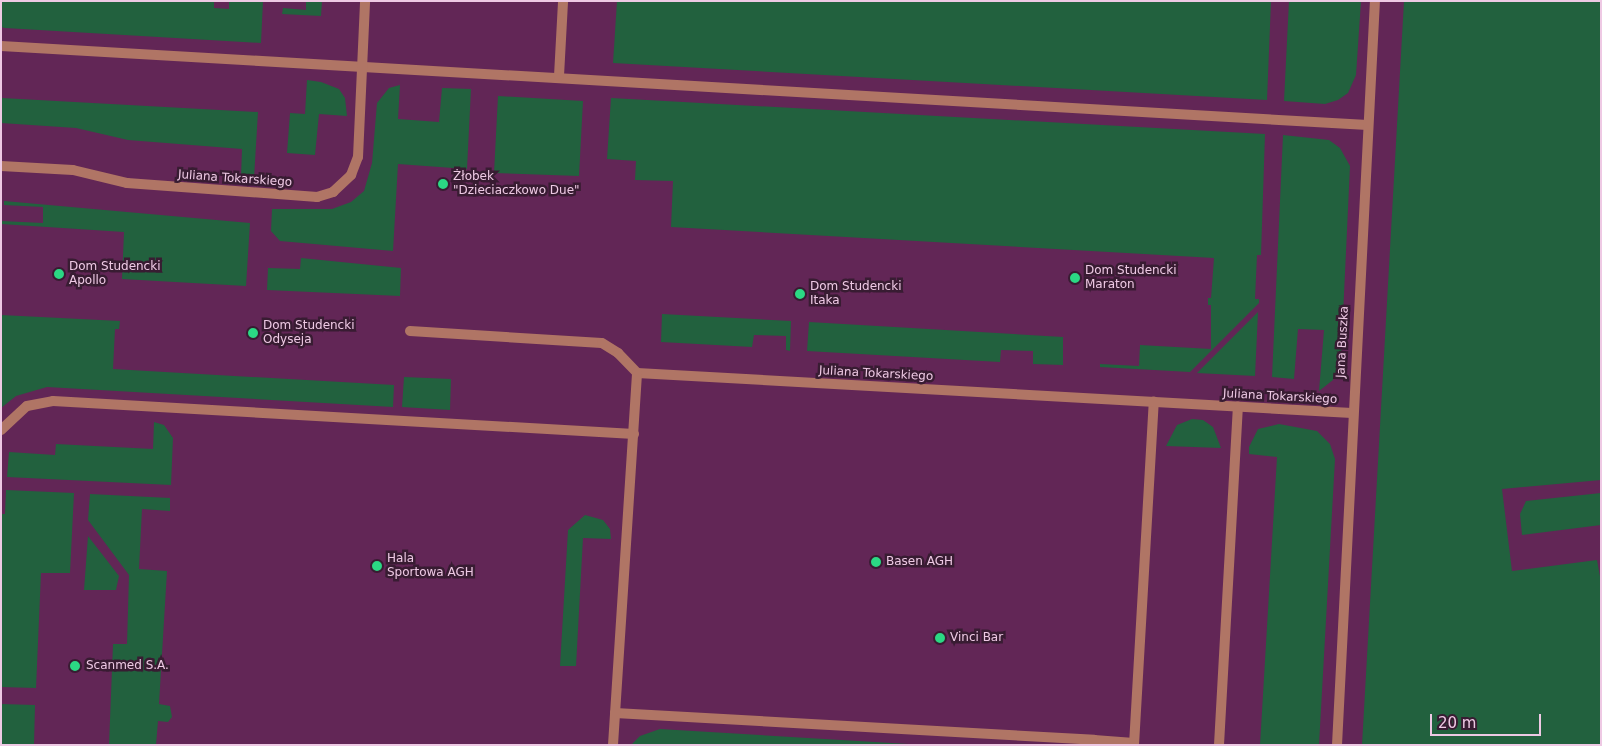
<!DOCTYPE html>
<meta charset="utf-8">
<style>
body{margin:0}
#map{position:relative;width:1602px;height:746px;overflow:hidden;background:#622656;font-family:"DejaVu Sans",sans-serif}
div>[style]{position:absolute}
.green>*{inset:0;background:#22613e}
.lane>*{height:10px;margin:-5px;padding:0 5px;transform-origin:5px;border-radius:5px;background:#b07565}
.street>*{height:10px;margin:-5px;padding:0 5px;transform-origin:5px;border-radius:5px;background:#b07565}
.dots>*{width:14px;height:14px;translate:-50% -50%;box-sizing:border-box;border:2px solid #381c32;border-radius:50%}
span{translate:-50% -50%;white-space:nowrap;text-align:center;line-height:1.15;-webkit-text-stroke:5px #381c32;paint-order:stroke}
.poi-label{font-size:12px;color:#eec9e4}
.left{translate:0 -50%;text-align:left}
.street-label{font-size:12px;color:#eec9e4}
.frame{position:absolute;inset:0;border:2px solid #eec9e4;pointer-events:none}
.scale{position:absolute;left:1430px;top:714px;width:111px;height:22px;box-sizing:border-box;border:2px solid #eec9e4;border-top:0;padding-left:6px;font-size:15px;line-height:18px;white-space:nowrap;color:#eec9e4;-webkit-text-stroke:4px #381c32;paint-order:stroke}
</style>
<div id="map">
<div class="green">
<i style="clip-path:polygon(1px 1px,214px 1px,214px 8px,229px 9px,229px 1px,263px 1px,261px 43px,5px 28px,1px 27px)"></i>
<i style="clip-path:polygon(306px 1px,322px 1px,321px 16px,282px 14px,283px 8px,306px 10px)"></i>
<i style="clip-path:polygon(617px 1px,1271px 1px,1267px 100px,613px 63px)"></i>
<i style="clip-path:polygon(1289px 1px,1361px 1px,1356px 75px,1348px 93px,1338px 100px,1325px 104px,1284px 101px)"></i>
<i style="clip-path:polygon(1404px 1px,1601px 1px,1601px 480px,1502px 489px,1512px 571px,1597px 560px,1601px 582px,1601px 745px,1362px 745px)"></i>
<i style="clip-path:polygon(307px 80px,321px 82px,339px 89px,345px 98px,347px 116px,319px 114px,315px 155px,287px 153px,290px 113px,305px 114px)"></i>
<i style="clip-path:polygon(400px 85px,398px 119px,439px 122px,442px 88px,471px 89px,467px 169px,398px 164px,393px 251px,280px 241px,271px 231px,272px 209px,332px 209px,351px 202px,364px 191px,372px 163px,377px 103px,389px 88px)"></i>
<i style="clip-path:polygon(498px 96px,583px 101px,579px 176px,494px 173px)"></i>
<i style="clip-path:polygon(2px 98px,258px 112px,254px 178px,241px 177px,242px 149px,128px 140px,76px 128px,1px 123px)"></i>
<i style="clip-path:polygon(611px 98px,1265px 134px,1261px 255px,1257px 255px,1255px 299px,1259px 299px,1259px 303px,1190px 372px,1100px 367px,1100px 364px,1139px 366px,1140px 345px,1211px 349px,1211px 305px,1208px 305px,1208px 298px,1211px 298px,1214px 258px,671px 227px,673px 181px,635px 180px,636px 161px,607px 159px)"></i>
<i style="clip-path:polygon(1283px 135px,1329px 140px,1340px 148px,1350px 166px,1341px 358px,1333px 380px,1319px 391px,1324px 330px,1298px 329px,1294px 379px,1272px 377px)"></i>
<i style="clip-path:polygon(4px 201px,250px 223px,246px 286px,122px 279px,124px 232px,1px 224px,1px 221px,43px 223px,43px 207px,4px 205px)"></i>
<i style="clip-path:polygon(301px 258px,401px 268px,400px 296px,267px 290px,268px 268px,300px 269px)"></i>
<i style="clip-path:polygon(1258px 312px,1255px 376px,1197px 373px)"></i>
<i style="clip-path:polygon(662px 314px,791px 321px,790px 351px,786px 350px,786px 336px,754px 335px,752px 347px,661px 342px)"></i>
<i style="clip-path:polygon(1px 315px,120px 321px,119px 329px,115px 329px,113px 369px,394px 385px,393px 407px,47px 387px,16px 396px,1px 408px)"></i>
<i style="clip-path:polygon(809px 322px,1063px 337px,1063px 365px,1033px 364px,1033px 351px,1001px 350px,1000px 362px,807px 351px)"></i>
<i style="clip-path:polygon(404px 377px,451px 379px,450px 410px,402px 407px)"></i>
<i style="clip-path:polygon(1192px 419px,1203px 420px,1213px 427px,1221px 448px,1166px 446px,1177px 425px)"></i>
<i style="clip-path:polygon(154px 422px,164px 425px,173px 438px,171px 485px,7px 477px,9px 452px,55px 455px,56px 444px,153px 449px)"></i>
<i style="clip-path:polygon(1279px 424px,1317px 431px,1330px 444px,1335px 459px,1319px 745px,1260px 745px,1277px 457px,1249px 454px,1249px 447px,1258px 429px)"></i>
<i style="clip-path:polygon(6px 490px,74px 493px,70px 573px,41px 573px,36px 688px,1px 687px,1px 514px,5px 514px)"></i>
<i style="clip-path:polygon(1601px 493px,1601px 525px,1522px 535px,1520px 514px,1526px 501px)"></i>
<i style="clip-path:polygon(90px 494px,170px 498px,170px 511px,142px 509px,139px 569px,167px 571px,159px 704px,170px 706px,172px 717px,168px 722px,158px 721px,156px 745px,109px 745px,113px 644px,127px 644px,129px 575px,88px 520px)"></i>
<i style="clip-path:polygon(585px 515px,603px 520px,610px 529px,611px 539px,583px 538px,576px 666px,560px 666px,568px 530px)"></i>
<i style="clip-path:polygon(88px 536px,119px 576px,116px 590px,84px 590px)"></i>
<i style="clip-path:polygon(1px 704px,35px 705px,34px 745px,1px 745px)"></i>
<i style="clip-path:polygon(660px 729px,925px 745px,631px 745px,640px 736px)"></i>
</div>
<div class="lane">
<i style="left:1094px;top:740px;width:40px;rotate:4.3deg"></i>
<i style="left:1134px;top:745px;width:344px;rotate:-86.7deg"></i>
<i style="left:1219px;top:745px;width:339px;rotate:-86.8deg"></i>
</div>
<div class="street">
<i style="left:1px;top:46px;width:1369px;rotate:3.31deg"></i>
<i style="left:559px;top:76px;width:75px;rotate:-86.9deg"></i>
<i style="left:1px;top:166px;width:72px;rotate:3.2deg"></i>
<i style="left:73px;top:170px;width:56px;rotate:13.5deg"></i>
<i style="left:127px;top:183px;width:191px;rotate:4.2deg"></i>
<i style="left:317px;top:197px;width:17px;rotate:-17deg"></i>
<i style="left:333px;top:192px;width:25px;rotate:-43deg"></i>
<i style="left:351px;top:175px;width:19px;rotate:-69deg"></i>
<i style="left:358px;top:157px;width:156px;rotate:-87.4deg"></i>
<i style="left:410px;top:331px;width:192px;rotate:3.6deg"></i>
<i style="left:602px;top:343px;width:19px;rotate:32deg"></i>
<i style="left:618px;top:353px;width:28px;rotate:46deg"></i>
<i style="left:637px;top:373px;width:716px;rotate:3.2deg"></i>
<i style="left:1px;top:430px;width:35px;rotate:-43deg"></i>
<i style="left:27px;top:406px;width:26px;rotate:-11deg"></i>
<i style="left:53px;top:401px;width:582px;rotate:3.25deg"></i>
<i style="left:615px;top:713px;width:480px;rotate:3.2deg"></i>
<i style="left:613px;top:745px;width:373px;rotate:-86.3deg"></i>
<i style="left:1337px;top:745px;width:745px;rotate:-87.08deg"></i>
</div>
<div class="dots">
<i style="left:443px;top:184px;background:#2bd884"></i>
<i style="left:59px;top:274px;background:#2bd884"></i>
<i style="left:1075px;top:278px;background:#2bd884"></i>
<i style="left:800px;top:294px;background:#2bd884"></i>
<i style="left:253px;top:333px;background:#2bd884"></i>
<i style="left:876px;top:562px;background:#2bd884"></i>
<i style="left:377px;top:566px;background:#2bd884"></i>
<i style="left:940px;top:638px;background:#2bd884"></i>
<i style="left:75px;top:666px;background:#2bd884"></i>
</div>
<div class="poi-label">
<span class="left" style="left:453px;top:184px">Żłobek<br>"Dzieciaczkowo Due"</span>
<span class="left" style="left:69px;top:274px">Dom Studencki<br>Apollo</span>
<span class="left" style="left:1085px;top:278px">Dom Studencki<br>Maraton</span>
<span class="left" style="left:810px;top:294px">Dom Studencki<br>Itaka</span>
<span class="left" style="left:263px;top:333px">Dom Studencki<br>Odyseja</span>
<span class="left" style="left:387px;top:566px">Hala<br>Sportowa AGH</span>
<span class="left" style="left:886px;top:562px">Basen AGH</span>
<span class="left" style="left:950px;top:638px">Vinci Bar</span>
<span class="left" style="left:86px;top:666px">Scanmed S.A.</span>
</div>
<div class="street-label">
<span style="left:235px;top:179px;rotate:4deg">Juliana Tokarskiego</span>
<span style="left:1343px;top:342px;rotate:-87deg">Jana Buszka</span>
<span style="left:876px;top:374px;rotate:3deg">Juliana Tokarskiego</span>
<span style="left:1280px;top:397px;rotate:3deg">Juliana Tokarskiego</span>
</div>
<div class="frame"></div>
<div class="scale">20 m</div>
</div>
